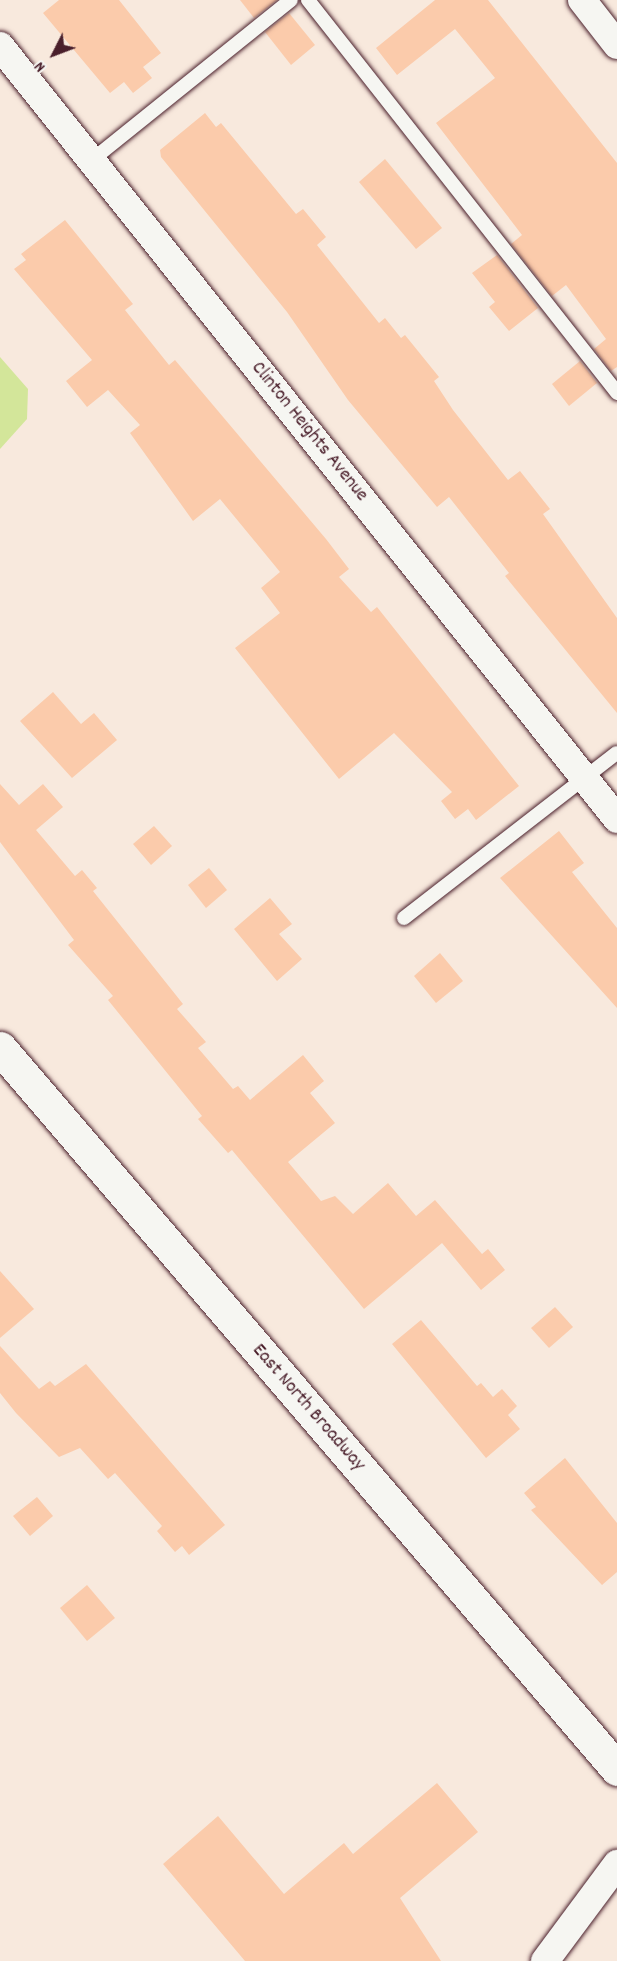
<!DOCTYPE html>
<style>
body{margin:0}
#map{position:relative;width:617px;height:1961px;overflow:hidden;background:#f8e9dd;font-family:Dekko,sans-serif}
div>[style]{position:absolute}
.green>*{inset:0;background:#d3e69a}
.building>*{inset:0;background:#fbcbab}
.roads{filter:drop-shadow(0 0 2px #4a1f2b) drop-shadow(0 0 2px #4a1f2b)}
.lane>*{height:14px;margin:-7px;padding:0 7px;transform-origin:7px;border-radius:7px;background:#f6f6f2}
.street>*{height:28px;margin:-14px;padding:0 14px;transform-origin:14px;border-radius:14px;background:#f6f6f2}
.secondary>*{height:33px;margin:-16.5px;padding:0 16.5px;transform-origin:16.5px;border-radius:16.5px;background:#f6f6f2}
span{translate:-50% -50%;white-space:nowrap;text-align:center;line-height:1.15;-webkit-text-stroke:5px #f6f6f2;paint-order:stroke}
.street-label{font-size:20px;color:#4a1f2b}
.north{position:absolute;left:24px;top:24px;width:60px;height:60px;-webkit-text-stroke:4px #f6f6f2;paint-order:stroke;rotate:228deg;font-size:16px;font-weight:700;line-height:24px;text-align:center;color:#4a1f2b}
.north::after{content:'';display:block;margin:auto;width:21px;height:27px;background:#4a1f2b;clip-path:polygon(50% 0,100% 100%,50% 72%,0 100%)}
</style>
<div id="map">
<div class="green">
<i style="clip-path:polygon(0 357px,28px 389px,27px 419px,0 449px)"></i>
</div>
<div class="building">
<i style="clip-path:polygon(59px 0,119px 0,161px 53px,143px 67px,152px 78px,133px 93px,124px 82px,110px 93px,43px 13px)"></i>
<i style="clip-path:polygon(240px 0,277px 0,254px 18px)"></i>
<i style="clip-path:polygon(435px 0,488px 0,617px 163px,617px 367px,611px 371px,594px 349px,606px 339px,566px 285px,552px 296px,511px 244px,522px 235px,436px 123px,495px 78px,455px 29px,397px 75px,376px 48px)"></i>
<i style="clip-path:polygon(289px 13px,315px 45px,291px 65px,265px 32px)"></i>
<i style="clip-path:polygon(205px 113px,216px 127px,221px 123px,296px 214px,303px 209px,326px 237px,317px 245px,379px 323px,385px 318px,401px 338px,405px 335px,439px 377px,434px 381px,453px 410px,508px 480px,520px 471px,550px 509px,543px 514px,617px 618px,617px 713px,505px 576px,509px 573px,449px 497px,437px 507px,348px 400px,287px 312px,161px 157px,160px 150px)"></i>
<i style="clip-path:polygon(385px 159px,442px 228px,416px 249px,359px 182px)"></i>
<i style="clip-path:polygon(65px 220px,133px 304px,125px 310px,169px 365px,175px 360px,326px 539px,349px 569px,339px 577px,371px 612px,377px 607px,519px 786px,476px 820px,468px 809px,455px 819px,441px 801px,452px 792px,394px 733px,339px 779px,235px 648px,280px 613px,261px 588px,280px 572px,220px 499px,193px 521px,130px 433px,140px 425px,108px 390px,87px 407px,66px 381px,92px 360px,14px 269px,26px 260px,21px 254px)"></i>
<i style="clip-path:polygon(497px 255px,538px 308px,509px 331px,489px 307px,495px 302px,472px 273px)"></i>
<i style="clip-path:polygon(580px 361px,597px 383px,569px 406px,552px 384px)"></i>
<i style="clip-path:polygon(53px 692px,81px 724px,94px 713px,117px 740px,72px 778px,20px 721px)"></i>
<i style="clip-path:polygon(0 784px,19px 805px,43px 784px,63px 807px,36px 830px,75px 876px,82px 870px,97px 888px,93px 891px,183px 1004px,177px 1009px,206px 1042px,198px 1048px,233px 1089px,238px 1086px,250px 1100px,303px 1055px,324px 1081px,310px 1093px,335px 1123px,288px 1162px,321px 1201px,335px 1196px,353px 1214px,388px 1183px,416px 1216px,435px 1200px,482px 1254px,488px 1249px,505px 1270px,481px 1290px,442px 1243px,364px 1309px,232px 1150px,228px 1153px,198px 1119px,202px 1116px,108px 1000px,113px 996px,68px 945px,74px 940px,0 842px)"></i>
<i style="clip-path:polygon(154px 826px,172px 846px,151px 865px,133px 844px)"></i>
<i style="clip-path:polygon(559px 831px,584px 863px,572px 872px,617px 928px,617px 1008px,500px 878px)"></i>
<i style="clip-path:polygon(209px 868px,227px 890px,206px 908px,188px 885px)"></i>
<i style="clip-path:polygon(270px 898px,292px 924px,279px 934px,302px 959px,277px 981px,234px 929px)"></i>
<i style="clip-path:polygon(440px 953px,463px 981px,436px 1003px,414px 976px)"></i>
<i style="clip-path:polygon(0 1271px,34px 1309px,0 1338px)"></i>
<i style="clip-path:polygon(555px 1307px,573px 1327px,549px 1348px,531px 1328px)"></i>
<i style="clip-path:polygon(421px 1320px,477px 1386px,481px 1383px,493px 1397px,502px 1389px,517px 1406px,508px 1415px,520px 1429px,486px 1458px,392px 1344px)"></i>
<i style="clip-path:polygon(0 1346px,39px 1389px,50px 1381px,55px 1386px,86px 1364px,225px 1525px,189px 1555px,182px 1546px,175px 1552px,157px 1531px,162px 1526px,115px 1473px,108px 1479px,80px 1448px,59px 1457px,16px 1413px,0 1393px)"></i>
<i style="clip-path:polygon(565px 1458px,617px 1523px,617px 1572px,602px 1585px,531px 1510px,536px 1507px,524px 1493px)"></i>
<i style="clip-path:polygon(37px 1497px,53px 1516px,30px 1536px,13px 1516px)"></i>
<i style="clip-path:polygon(87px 1585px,115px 1618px,87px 1641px,60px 1608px)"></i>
<i style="clip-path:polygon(437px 1783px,478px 1832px,400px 1898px,441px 1961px,245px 1961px,163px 1864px,218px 1816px,284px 1894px,344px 1843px,353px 1854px)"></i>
</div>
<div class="roads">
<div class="lane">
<i style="left:308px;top:0;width:500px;rotate:51.8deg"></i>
<i style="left:92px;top:160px;width:255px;rotate:-38.8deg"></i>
<i style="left:404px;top:918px;width:269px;rotate:-37.8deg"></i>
</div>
<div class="street">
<i style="left:582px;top:0;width:57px;rotate:52.1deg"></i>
<i style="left:0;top:46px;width:989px;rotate:51.4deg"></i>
<i style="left:545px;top:1961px;width:121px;rotate:-53.4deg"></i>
</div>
<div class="secondary">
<i style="left:0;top:1048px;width:949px;rotate:49.44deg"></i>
</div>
</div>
<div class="street-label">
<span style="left:309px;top:432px;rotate:51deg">Clinton Heights Avenue</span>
<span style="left:308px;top:1408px;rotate:49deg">East North Broadway</span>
</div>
<div class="north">N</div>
</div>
